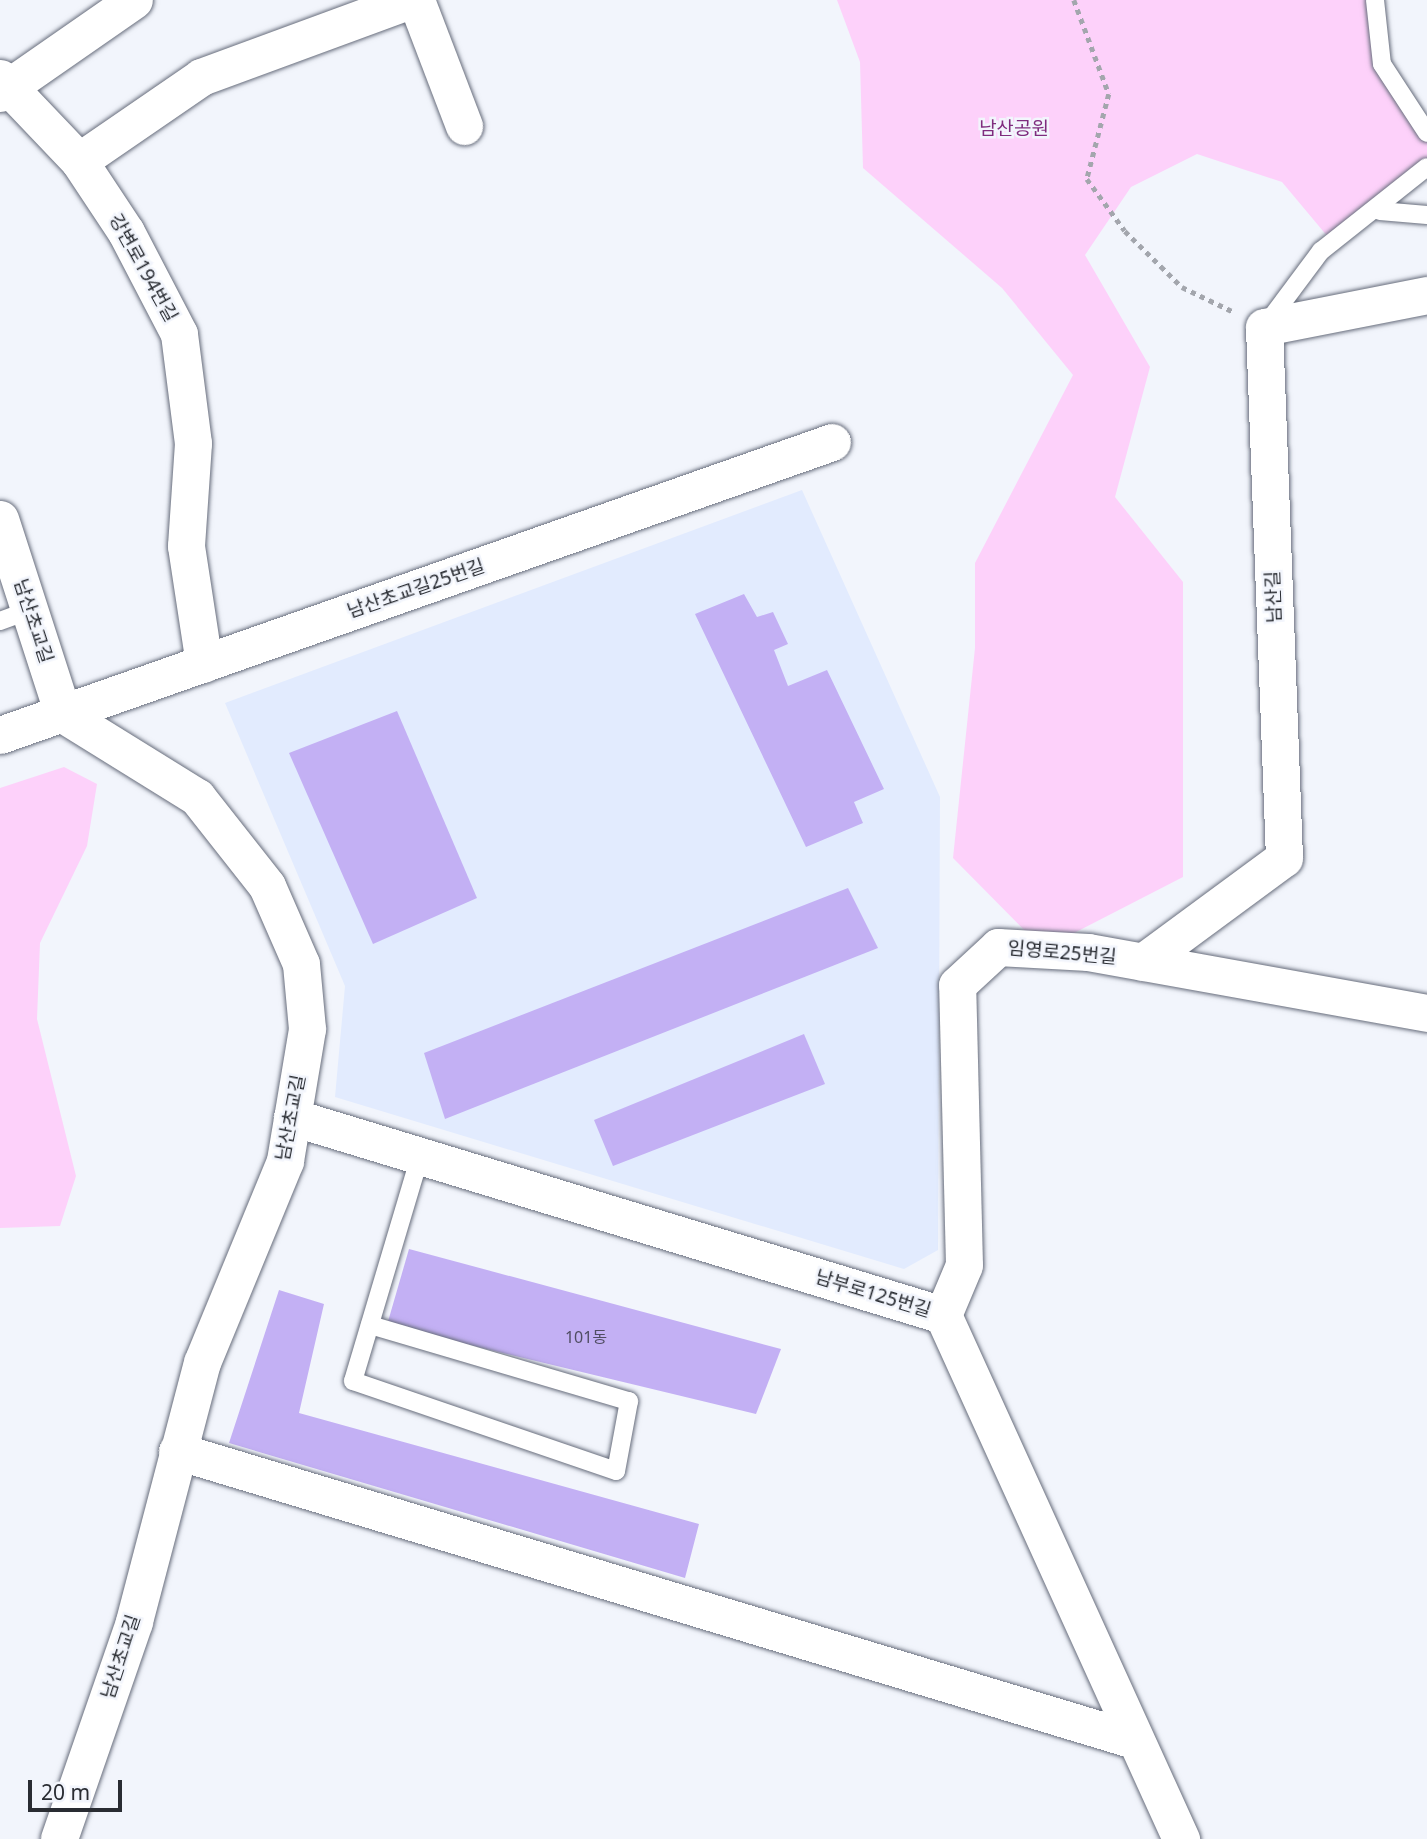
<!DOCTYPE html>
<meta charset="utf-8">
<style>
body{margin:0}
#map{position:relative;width:1427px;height:1839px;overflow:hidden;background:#f2f5fc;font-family:"Noto Sans","Noto Sans KR",sans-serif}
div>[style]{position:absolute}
.built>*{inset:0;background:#e2ebfe}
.green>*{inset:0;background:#fdd1fa}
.building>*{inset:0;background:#c3b0f4}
.path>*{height:4.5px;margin-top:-2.25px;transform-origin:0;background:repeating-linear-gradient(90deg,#a3a6ad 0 5px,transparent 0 10px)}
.roads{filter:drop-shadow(0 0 2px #676d7c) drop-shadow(0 0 2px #676d7c)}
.lane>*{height:18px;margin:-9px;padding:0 9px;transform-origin:9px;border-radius:9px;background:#fff}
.street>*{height:37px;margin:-18.5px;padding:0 18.5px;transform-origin:18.5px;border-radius:18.5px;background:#fff}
span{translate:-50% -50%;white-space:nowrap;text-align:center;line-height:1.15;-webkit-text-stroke:5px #f2f5fc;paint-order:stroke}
.number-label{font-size:16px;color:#504d62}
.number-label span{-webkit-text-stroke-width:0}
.park-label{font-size:19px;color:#7f2c7e}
.street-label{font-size:19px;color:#292c32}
.scale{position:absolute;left:28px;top:1780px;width:94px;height:32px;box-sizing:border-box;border:4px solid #292c32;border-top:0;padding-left:9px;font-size:21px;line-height:24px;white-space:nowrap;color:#292c32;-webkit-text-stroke:5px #f2f5fc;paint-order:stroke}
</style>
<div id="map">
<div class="built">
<i style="clip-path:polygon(802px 490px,940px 797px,938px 1250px,904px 1269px,335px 1097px,345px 986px,225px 703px)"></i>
</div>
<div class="green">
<i style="clip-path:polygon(837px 0,1375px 0,1382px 64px,1427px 133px,1427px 165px,1333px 243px,1282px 182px,1197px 154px,1131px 187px,1085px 255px,1150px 367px,1115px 497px,1183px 582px,1183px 877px,1043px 949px,953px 858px,975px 648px,975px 563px,1073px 375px,1002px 288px,863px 168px,860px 62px)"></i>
<i style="clip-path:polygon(64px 767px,97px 784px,87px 846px,40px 943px,37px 1019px,76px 1176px,60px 1226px,0 1228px,0 788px)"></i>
</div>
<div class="building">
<i style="clip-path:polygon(744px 594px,757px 617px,773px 612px,788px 644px,774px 650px,788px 686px,827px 670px,884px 789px,854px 802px,863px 823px,806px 847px,695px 614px)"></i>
<i style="clip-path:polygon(397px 711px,477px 898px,373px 944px,289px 753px)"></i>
<i style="clip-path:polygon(848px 888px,878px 948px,445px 1119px,424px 1053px)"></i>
<i style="clip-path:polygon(804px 1034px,825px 1084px,613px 1166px,594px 1120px)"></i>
<i style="clip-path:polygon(409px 1249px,781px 1349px,756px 1414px,387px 1325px)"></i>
<i style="clip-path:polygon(279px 1290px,324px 1304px,299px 1413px,699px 1524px,685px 1578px,229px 1443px)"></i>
</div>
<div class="path">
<i style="left:1074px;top:0;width:100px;rotate:69.6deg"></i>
<i style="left:1109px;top:94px;width:88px;rotate:104.5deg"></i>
<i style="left:1087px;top:179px;width:64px;rotate:53.8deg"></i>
<i style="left:1125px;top:231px;width:80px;rotate:44.5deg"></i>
<i style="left:1182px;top:287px;width:58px;rotate:25.7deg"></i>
</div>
<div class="roads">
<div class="lane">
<i style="left:1375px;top:0;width:64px;rotate:83.8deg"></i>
<i style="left:1382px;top:64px;width:82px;rotate:56.9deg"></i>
<i style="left:1380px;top:211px;width:47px;rotate:4.9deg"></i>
<i style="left:1268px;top:322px;width:89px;rotate:-53.3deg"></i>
<i style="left:1321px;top:251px;width:135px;rotate:-38.4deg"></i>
<i style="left:0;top:621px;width:32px;rotate:-20deg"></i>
<i style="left:370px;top:1325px;width:270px;rotate:16.4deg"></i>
<i style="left:629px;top:1401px;width:71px;rotate:100.5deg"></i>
<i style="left:616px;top:1471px;width:278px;rotate:-161.1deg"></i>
<i style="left:353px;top:1381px;width:235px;rotate:-73.4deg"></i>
</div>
<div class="street">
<i style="left:416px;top:0;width:135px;rotate:69.1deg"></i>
<i style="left:0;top:78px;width:115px;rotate:46.4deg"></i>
<i style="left:79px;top:161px;width:85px;rotate:56.5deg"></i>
<i style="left:126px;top:232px;width:115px;rotate:62.5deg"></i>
<i style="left:179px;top:334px;width:110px;rotate:82.7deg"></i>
<i style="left:193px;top:443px;width:103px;rotate:93.9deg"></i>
<i style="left:186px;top:546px;width:119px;rotate:81.3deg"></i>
<i style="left:0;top:93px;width:163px;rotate:-34.8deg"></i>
<i style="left:79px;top:161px;width:148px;rotate:-34.5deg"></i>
<i style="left:201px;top:77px;width:223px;rotate:-20.2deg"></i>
<i style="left:0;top:519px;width:205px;rotate:72.1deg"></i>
<i style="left:63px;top:714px;width:158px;rotate:31.8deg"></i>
<i style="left:197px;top:797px;width:113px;rotate:51.8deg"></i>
<i style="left:267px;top:886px;width:85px;rotate:66.4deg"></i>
<i style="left:301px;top:964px;width:65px;rotate:84.7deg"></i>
<i style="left:307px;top:1029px;width:134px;rotate:99.5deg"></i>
<i style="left:285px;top:1161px;width:217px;rotate:112.4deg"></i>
<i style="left:202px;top:1362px;width:269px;rotate:104.7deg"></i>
<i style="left:134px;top:1622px;width:230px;rotate:109.1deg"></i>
<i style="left:0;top:735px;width:882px;rotate:-19.4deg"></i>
<i style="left:1143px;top:962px;width:175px;rotate:-36.4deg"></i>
<i style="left:1284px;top:858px;width:531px;rotate:-92.16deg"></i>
<i style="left:1264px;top:327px;width:166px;rotate:-11.1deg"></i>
<i style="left:292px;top:1117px;width:680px;rotate:16.92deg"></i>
<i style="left:943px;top:1315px;width:576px;rotate:65.57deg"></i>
<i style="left:943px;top:1315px;width:54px;rotate:-67.2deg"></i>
<i style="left:964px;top:1265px;width:280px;rotate:-91.4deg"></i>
<i style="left:957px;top:985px;width:56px;rotate:-42.8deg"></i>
<i style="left:998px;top:947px;width:90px;rotate:3.2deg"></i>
<i style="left:1088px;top:952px;width:344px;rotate:10.2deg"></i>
<i style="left:177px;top:1451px;width:1000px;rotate:16.8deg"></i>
</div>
</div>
<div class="number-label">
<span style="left:586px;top:1337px">101동</span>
</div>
<div class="park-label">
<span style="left:1014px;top:129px">남산공원</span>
</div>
<div class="street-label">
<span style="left:143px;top:268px;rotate:61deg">강변로194번길</span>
<span style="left:416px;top:589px;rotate:-19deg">남산초교길25번길</span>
<span style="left:1274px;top:597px;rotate:-92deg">남산길</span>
<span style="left:33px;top:621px;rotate:72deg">남산초교길</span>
<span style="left:1062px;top:953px;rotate:5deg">임영로25번길</span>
<span style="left:291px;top:1118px;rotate:-79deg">남산초교길</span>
<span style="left:873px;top:1294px;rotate:17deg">남부로125번길</span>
<span style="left:121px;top:1657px;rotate:-72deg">남산초교길</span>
</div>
<div class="scale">20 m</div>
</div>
